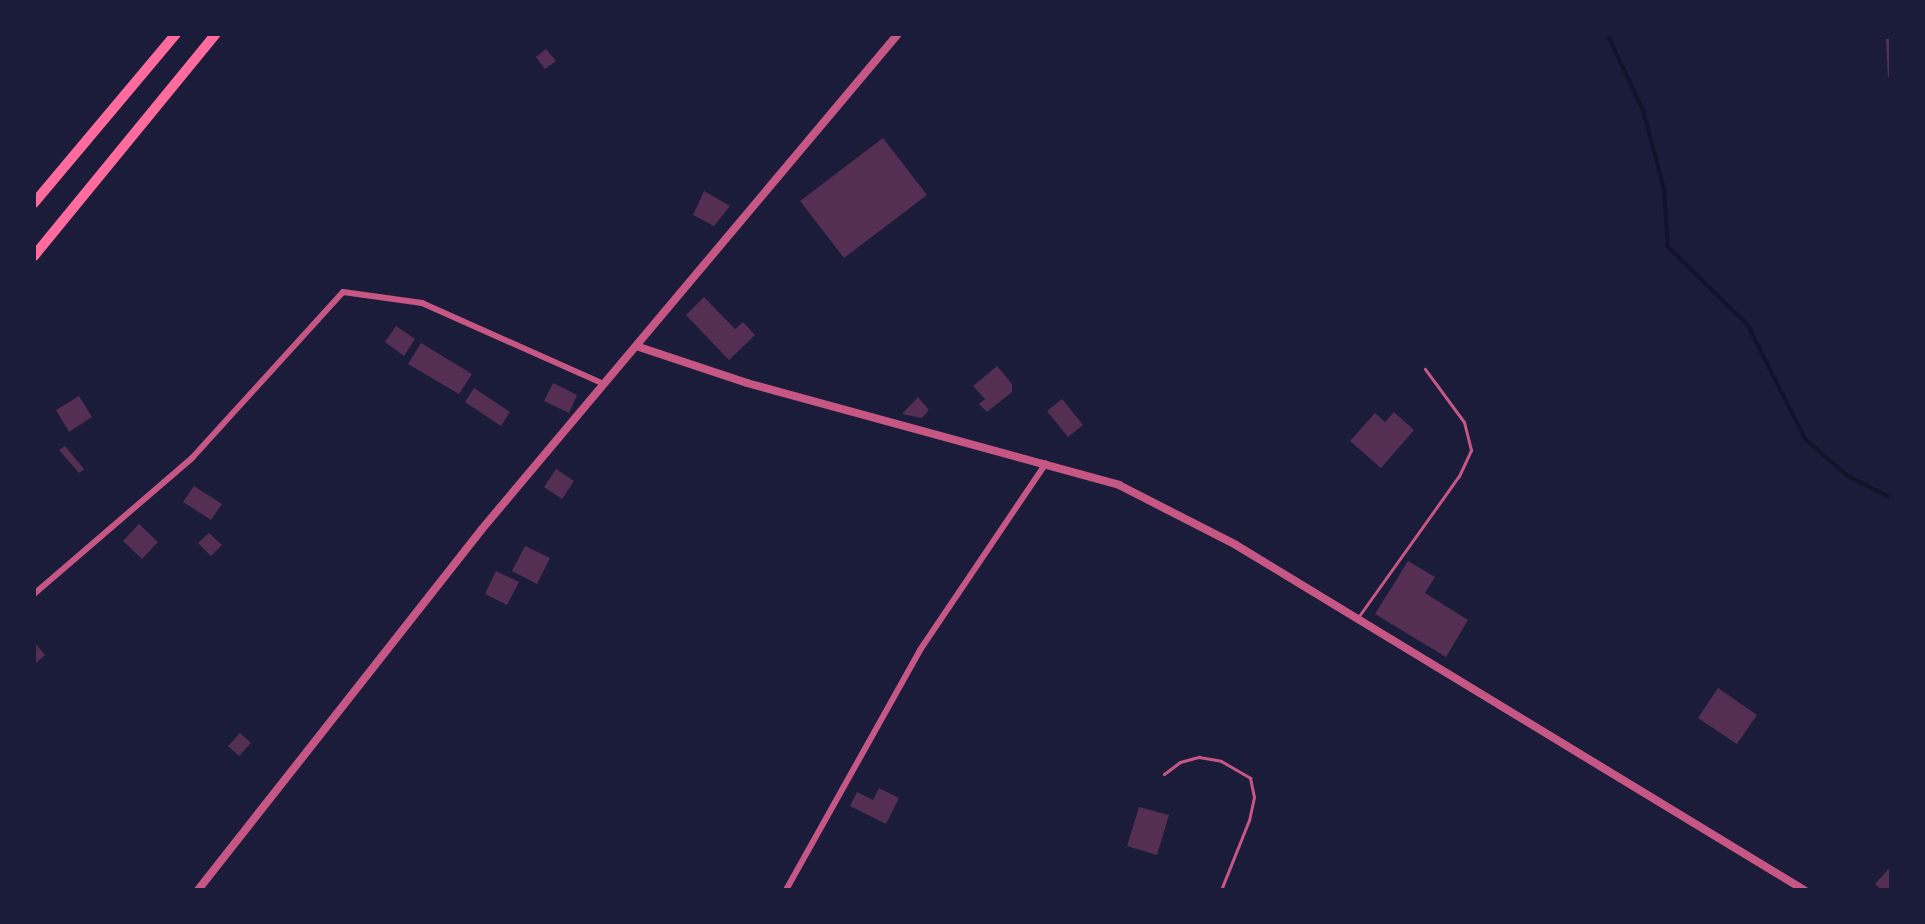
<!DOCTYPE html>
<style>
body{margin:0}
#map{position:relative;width:1925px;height:924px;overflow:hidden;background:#1b1b3a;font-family:"Open Sans",sans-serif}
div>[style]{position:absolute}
.stream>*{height:4px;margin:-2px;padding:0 2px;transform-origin:2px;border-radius:2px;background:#12122b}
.building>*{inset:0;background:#542f53}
.service>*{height:3px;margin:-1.5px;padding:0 1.5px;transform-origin:1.5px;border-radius:1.5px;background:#c65784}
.minor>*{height:6px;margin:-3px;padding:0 3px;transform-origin:3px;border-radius:3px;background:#c65784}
.tertiary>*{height:8px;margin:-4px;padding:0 4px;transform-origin:4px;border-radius:4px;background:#c65784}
.trunk>*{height:10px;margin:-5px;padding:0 5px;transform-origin:5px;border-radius:5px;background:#ff6b9d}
span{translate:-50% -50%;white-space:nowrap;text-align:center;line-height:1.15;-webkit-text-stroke:6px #1b1b3a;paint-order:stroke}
.frame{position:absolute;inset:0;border:36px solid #1b1b3a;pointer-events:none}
</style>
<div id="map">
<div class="stream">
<i style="left:1607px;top:34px;width:84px;rotate:64.7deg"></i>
<i style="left:1643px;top:110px;width:82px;rotate:75.1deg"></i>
<i style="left:1664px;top:189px;width:58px;rotate:86.1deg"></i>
<i style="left:1668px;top:247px;width:110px;rotate:44.3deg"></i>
<i style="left:1747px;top:324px;width:129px;rotate:63.2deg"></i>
<i style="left:1805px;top:439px;width:57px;rotate:40.7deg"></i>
<i style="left:1848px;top:476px;width:48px;rotate:27.1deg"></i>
</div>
<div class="building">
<i style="clip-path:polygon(1886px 39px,1891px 39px,1891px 76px,1888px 77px)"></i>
<i style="clip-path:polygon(546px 49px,556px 61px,545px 69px,536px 57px)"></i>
<i style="clip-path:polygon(883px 138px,927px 195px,844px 258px,800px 201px)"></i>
<i style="clip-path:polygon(704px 191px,730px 206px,714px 226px,693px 215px)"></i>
<i style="clip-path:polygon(704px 297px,735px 329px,743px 322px,755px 335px,729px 360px,686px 315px)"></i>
<i style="clip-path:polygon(396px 326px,415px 339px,404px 356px,385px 342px)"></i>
<i style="clip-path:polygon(421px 343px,472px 374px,459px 394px,408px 364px)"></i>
<i style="clip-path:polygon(997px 366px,1012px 384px,1012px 392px,987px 412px,979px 404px,985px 399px,973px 386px)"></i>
<i style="clip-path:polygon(553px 383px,577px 395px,569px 413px,544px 401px)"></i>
<i style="clip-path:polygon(474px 388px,510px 412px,501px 426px,465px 402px)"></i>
<i style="clip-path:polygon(79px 396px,92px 417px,69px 432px,56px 410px)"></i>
<i style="clip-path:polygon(918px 397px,929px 410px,922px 418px,902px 414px)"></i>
<i style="clip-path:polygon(1062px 399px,1083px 425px,1068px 437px,1047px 411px)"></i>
<i style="clip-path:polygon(1394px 412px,1414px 430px,1381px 468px,1350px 441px,1375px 413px,1385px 422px)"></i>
<i style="clip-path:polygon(65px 446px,84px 469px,79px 473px,59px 450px)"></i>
<i style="clip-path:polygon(556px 469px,574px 481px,562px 499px,544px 487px)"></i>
<i style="clip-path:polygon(194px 486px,222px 504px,211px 520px,183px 502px)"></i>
<i style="clip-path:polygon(139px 524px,158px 542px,142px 559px,123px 541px)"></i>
<i style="clip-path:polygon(209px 533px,222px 545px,211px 556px,198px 543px)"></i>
<i style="clip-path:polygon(525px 546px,550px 558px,537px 584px,512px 571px)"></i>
<i style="clip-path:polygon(1408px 561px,1435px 577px,1425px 593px,1468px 620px,1446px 657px,1375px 614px)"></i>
<i style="clip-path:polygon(496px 571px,519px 582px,507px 605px,485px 594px)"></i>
<i style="clip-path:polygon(34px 642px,45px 655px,34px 665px)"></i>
<i style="clip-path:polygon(1718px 688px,1757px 715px,1737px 744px,1698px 718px)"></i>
<i style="clip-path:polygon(240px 733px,251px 743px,239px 756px,228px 746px)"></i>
<i style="clip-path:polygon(879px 788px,899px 798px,886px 824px,850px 806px,857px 792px,873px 800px)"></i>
<i style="clip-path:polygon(1139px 807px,1169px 815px,1157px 855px,1127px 846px)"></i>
<i style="clip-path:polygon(1891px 866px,1891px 890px,1881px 890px,1875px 884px)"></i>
</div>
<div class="service">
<i style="left:1359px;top:616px;width:172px;rotate:-54.5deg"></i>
<i style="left:1459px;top:476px;width:29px;rotate:-65deg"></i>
<i style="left:1471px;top:450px;width:29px;rotate:-104deg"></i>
<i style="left:1464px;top:422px;width:66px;rotate:-126.3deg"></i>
<i style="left:1164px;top:774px;width:20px;rotate:-37deg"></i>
<i style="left:1180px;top:762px;width:20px;rotate:-15deg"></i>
<i style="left:1199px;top:757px;width:22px;rotate:10deg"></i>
<i style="left:1221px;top:761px;width:34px;rotate:30deg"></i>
<i style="left:1250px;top:778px;width:19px;rotate:78deg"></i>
<i style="left:1254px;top:797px;width:24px;rotate:102deg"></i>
<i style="left:1249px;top:820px;width:75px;rotate:111.8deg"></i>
</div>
<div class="minor">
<i style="left:34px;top:594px;width:208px;rotate:-40.7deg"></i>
<i style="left:192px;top:458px;width:224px;rotate:-47.7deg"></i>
<i style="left:343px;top:292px;width:80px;rotate:7.9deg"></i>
<i style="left:422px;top:303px;width:197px;rotate:24deg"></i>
<i style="left:786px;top:890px;width:275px;rotate:-60.8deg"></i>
<i style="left:920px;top:650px;width:225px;rotate:-56deg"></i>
</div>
<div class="tertiary">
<i style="left:639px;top:347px;width:114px;rotate:18.4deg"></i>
<i style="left:747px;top:383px;width:386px;rotate:15.3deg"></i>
<i style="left:1119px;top:485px;width:131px;rotate:27.1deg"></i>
<i style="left:1236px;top:545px;width:665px;rotate:31.27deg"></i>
<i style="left:198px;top:890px;width:459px;rotate:-51.8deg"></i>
<i style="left:482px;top:529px;width:647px;rotate:-49.96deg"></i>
</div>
<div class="trunk">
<i style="left:34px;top:203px;width:221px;rotate:-50deg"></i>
<i style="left:34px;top:256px;width:287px;rotate:-50.7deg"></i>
</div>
<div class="frame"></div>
</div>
